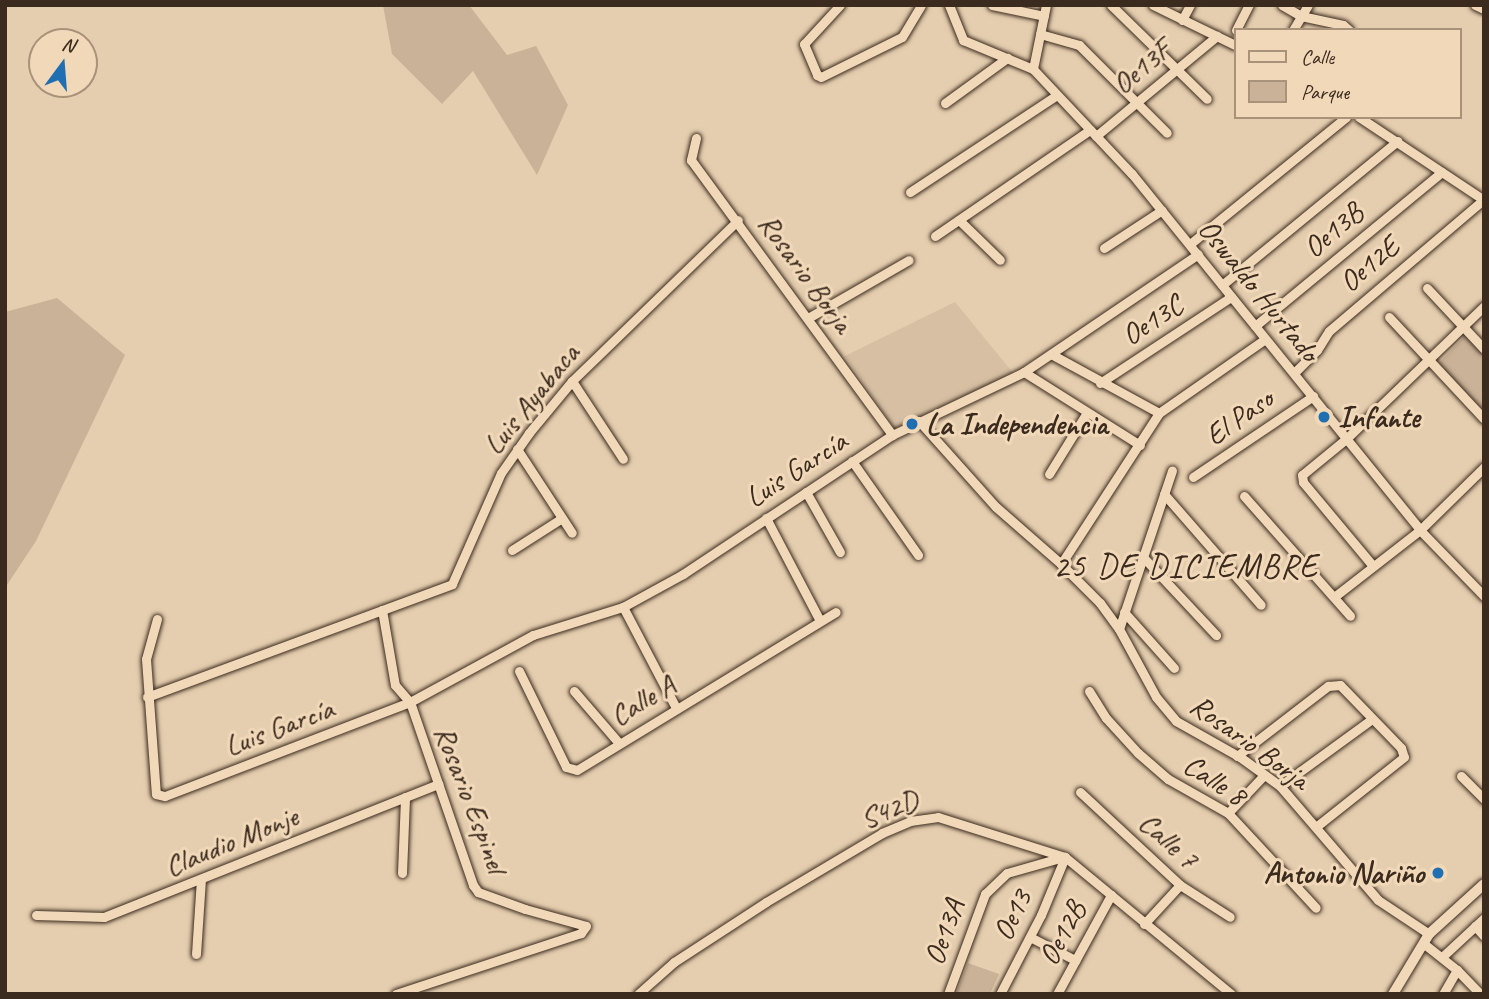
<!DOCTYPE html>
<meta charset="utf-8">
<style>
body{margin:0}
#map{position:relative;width:1489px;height:999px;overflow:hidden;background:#e5ceaf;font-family:Caveat,sans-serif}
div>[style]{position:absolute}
.built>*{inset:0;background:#d6bfa2}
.green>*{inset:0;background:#c9b297}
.roads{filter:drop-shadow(0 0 2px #3b2a1e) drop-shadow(0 0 2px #3b2a1e)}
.minor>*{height:9px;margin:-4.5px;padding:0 4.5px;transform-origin:4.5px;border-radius:4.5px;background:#f0d8b8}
.tertiary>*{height:10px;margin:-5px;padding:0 5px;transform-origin:5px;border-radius:5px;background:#f0d8b8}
.dots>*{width:19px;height:19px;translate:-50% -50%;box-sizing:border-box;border:4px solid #f0d8b8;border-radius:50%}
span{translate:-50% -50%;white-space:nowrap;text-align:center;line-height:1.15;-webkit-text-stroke:6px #f0d8b8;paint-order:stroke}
.street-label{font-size:30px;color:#3b2a1e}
.poi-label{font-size:30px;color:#3b2a1e;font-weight:700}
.left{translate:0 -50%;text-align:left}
.right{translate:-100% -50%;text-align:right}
.quarter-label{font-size:33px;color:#3b2a1e;letter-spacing:2px}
.frame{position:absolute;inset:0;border:7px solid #3b2a1e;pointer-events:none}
.legend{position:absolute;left:1234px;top:28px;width:228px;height:91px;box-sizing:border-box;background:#f0d8b8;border:2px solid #a8927a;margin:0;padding:9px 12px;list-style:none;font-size:21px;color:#3b2a1e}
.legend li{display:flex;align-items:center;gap:14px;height:35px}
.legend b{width:35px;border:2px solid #a8927a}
.north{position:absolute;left:28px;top:28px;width:70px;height:70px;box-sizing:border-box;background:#f0d8b8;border:2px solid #a8927a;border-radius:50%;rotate:16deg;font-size:19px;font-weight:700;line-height:28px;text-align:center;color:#3b2a1e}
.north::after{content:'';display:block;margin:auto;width:24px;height:32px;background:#1f6fb2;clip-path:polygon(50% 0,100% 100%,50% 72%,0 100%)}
</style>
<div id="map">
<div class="built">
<i style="clip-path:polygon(955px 302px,1014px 374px,895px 429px,845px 356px)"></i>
</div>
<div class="green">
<i style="clip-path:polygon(383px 5px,469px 5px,507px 55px,536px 46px,568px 105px,537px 175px,473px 71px,442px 104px,392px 54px)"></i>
<i style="clip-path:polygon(57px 298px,125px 355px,36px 541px,5px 588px,5px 312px)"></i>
<i style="clip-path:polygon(1467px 334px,1484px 353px,1484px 415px,1437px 365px)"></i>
<i style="clip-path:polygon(968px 963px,999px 974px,990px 994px,956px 994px)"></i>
</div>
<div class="roads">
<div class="minor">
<i style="left:840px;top:5px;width:53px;rotate:132.7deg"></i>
<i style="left:804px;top:44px;width:34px;rotate:67deg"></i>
<i style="left:817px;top:75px;width:4px;rotate:27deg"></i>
<i style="left:821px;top:77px;width:90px;rotate:-26.3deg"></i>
<i style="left:902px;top:37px;width:37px;rotate:-59deg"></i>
<i style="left:949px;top:5px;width:38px;rotate:68deg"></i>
<i style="left:963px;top:40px;width:76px;rotate:22.5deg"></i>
<i style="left:992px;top:5px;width:53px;rotate:11.9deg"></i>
<i style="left:1046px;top:5px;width:65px;rotate:101.5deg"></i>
<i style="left:1033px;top:69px;width:144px;rotate:46.7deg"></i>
<i style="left:1132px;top:174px;width:458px;rotate:51deg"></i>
<i style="left:1420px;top:530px;width:92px;rotate:45.9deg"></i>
<i style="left:1111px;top:5px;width:134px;rotate:44.4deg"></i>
<i style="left:1153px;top:5px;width:91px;rotate:26deg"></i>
<i style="left:1282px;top:5px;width:22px;rotate:30deg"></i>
<i style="left:1301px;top:16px;width:43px;rotate:12.1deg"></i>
<i style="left:1343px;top:25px;width:8px;rotate:40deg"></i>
<i style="left:1475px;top:5px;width:10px;rotate:24deg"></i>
<i style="left:1182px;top:20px;width:17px;rotate:-62deg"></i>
<i style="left:1236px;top:30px;width:28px;rotate:-63deg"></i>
<i style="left:1293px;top:30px;width:29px;rotate:-59deg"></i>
<i style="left:1040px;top:34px;width:41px;rotate:15.8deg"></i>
<i style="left:1079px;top:45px;width:124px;rotate:45deg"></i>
<i style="left:945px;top:103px;width:77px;rotate:-36deg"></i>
<i style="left:1359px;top:117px;width:150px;rotate:33.6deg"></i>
<i style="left:1096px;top:136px;width:157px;rotate:-39.6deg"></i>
<i style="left:696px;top:138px;width:23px;rotate:103deg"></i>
<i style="left:691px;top:160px;width:341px;rotate:53.8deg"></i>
<i style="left:910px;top:192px;width:176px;rotate:-33.4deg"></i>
<i style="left:959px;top:220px;width:57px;rotate:44.3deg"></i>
<i style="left:935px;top:236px;width:188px;rotate:-34.4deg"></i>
<i style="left:1190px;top:244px;width:201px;rotate:-39.1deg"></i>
<i style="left:1104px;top:248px;width:69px;rotate:-33.2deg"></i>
<i style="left:1222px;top:285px;width:227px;rotate:-39.4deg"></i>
<i style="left:1427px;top:288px;width:83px;rotate:46.9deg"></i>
<i style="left:1389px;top:317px;width:139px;rotate:47deg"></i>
<i style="left:808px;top:318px;width:116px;rotate:-29.9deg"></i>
<i style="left:1255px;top:326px;width:242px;rotate:-39.5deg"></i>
<i style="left:1051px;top:354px;width:123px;rotate:28.6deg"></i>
<i style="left:1024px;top:372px;width:137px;rotate:32.2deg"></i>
<i style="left:1295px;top:372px;width:31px;rotate:-45deg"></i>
<i style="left:1317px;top:350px;width:22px;rotate:-58deg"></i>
<i style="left:1329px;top:331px;width:202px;rotate:-40.4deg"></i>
<i style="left:572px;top:381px;width:93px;rotate:56.8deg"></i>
<i style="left:1100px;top:383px;width:157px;rotate:-33.3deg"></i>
<i style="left:919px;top:421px;width:115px;rotate:48.2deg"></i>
<i style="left:996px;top:507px;width:86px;rotate:41.2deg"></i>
<i style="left:1061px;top:564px;width:55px;rotate:45deg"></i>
<i style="left:1100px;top:603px;width:32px;rotate:54deg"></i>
<i style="left:1119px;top:629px;width:77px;rotate:61.4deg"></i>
<i style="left:1156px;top:697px;width:31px;rotate:50deg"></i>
<i style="left:1176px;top:721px;width:73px;rotate:29.4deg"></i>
<i style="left:1240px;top:757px;width:49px;rotate:35.9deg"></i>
<i style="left:1280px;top:786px;width:150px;rotate:49.3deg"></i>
<i style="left:1378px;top:900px;width:61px;rotate:33.7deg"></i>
<i style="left:517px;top:449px;width:100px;rotate:56.8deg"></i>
<i style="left:852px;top:461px;width:115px;rotate:54.9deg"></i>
<i style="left:1049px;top:474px;width:70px;rotate:-58.3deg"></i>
<i style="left:1193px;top:477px;width:145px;rotate:-34deg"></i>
<i style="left:806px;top:492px;width:69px;rotate:60.5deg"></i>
<i style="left:1164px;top:494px;width:147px;rotate:48.9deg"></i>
<i style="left:1244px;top:496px;width:160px;rotate:48.5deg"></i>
<i style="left:766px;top:518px;width:116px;rotate:62.3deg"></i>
<i style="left:512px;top:550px;width:59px;rotate:-32.6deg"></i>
<i style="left:1143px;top:557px;width:107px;rotate:46.9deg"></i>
<i style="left:1061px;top:564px;width:180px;rotate:-57deg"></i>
<i style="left:1159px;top:413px;width:129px;rotate:-34.9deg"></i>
<i style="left:1373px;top:566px;width:109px;rotate:-129.8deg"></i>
<i style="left:1303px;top:482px;width:7px;rotate:-98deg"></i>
<i style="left:1302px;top:475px;width:58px;rotate:-39.4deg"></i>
<i style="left:1347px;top:438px;width:190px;rotate:-43.9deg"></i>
<i style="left:1334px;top:597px;width:109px;rotate:-37.9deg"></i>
<i style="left:1420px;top:530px;width:90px;rotate:-44.5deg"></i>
<i style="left:623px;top:607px;width:114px;rotate:62.3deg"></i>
<i style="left:382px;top:610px;width:76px;rotate:80.2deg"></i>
<i style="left:395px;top:685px;width:23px;rotate:49deg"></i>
<i style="left:410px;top:702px;width:140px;rotate:-28.6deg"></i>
<i style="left:533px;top:635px;width:94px;rotate:-17.3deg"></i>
<i style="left:623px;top:607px;width:68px;rotate:-28.8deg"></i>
<i style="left:683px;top:574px;width:251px;rotate:-33.6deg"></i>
<i style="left:892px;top:435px;width:146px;rotate:-25.5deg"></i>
<i style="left:1024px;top:372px;width:210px;rotate:-34.1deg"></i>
<i style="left:1124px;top:612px;width:75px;rotate:48.2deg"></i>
<i style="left:157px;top:619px;width:41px;rotate:105.4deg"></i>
<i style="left:146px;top:659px;width:135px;rotate:85.8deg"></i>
<i style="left:156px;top:794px;width:9px;rotate:13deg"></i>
<i style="left:165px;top:796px;width:262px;rotate:-21deg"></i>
<i style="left:410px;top:702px;width:194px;rotate:71deg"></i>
<i style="left:473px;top:885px;width:9px;rotate:54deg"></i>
<i style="left:478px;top:892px;width:50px;rotate:19.9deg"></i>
<i style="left:525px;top:909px;width:63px;rotate:15.6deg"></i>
<i style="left:586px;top:926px;width:9px;rotate:126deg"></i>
<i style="left:581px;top:933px;width:195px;rotate:161.8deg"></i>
<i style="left:1119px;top:629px;width:167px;rotate:-71.5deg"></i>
<i style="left:519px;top:671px;width:107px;rotate:63.9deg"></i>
<i style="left:566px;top:767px;width:11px;rotate:15deg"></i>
<i style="left:577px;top:770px;width:303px;rotate:-31.4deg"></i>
<i style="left:574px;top:691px;width:67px;rotate:49.2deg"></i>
<i style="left:1089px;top:691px;width:32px;rotate:58deg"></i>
<i style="left:1106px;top:718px;width:47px;rotate:47.6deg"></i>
<i style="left:1138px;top:753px;width:40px;rotate:41deg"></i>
<i style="left:1168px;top:779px;width:69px;rotate:29.5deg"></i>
<i style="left:1228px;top:813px;width:129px;rotate:47.2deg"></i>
<i style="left:147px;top:697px;width:325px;rotate:-20.3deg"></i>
<i style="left:452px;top:584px;width:121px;rotate:-66.2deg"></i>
<i style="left:501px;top:473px;width:49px;rotate:-55deg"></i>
<i style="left:529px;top:433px;width:67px;rotate:-50.4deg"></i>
<i style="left:572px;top:381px;width:231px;rotate:-44.1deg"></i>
<i style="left:1237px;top:756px;width:115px;rotate:-37.6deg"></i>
<i style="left:1328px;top:686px;width:12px;rotate:-5deg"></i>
<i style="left:1340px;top:685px;width:88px;rotate:45.9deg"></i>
<i style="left:1401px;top:748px;width:9px;rotate:72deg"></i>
<i style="left:1404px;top:757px;width:111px;rotate:141.6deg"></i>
<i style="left:1461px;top:776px;width:33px;rotate:45deg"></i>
<i style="left:1280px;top:786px;width:114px;rotate:-36.1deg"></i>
<i style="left:1080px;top:792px;width:137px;rotate:42.9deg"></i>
<i style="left:1180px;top:885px;width:59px;rotate:32.6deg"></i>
<i style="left:1228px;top:813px;width:52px;rotate:-46.5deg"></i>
<i style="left:402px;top:873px;width:76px;rotate:-87.7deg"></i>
<i style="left:36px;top:915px;width:68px;rotate:1.7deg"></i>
<i style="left:104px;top:917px;width:360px;rotate:-21.7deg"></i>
<i style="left:1144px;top:924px;width:53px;rotate:-47.3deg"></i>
<i style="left:1475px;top:926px;width:13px;rotate:48deg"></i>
<i style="left:1030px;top:937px;width:51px;rotate:27.1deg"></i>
<i style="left:1423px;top:943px;width:43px;rotate:38.5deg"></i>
<i style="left:1457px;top:970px;width:33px;rotate:46deg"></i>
<i style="left:196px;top:954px;width:75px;rotate:-86.2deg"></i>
<i style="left:1442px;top:957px;width:57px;rotate:-42.9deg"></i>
<i style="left:638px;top:994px;width:48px;rotate:-41.6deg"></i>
<i style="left:674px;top:962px;width:110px;rotate:-33.1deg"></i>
<i style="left:766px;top:902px;width:135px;rotate:-30.7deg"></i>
<i style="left:882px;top:833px;width:30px;rotate:-23deg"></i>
<i style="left:910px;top:821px;width:28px;rotate:-8deg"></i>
<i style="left:938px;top:817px;width:133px;rotate:17.5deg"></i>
<i style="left:1065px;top:857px;width:215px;rotate:39.5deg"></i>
<i style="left:948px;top:994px;width:107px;rotate:-69.7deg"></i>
<i style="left:985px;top:894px;width:30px;rotate:-44deg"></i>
<i style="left:1007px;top:873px;width:58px;rotate:-15.9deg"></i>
<i style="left:1000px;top:994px;width:89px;rotate:-62.6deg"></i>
<i style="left:1041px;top:915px;width:63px;rotate:-67.5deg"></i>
<i style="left:1057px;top:994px;width:113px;rotate:-61.4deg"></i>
<i style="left:1443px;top:994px;width:28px;rotate:-60deg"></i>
</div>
<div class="tertiary">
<i style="left:1393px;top:994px;width:70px;rotate:-59deg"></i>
<i style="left:1429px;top:934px;width:74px;rotate:-42.3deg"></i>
</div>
</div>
<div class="dots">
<i style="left:1324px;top:417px;background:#1f6fb2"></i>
<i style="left:912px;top:424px;background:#1f6fb2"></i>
<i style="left:1438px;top:873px;background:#1f6fb2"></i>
</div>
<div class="street-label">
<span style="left:1141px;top:67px;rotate:-40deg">Oe13F</span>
<span style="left:1333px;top:230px;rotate:-40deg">Oe13B</span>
<span style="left:1369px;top:264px;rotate:-40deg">Oe12E</span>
<span style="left:806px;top:273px;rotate:54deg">Rosario Borja</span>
<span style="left:1259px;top:290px;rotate:51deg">Oswaldo Hurtado</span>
<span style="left:1152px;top:320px;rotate:-33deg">Oe13C</span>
<span style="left:531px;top:399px;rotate:-51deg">Luis Ayabaca</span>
<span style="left:1239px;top:417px;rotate:-35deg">El Paso</span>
<span style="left:796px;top:469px;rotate:-33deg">Luis García</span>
<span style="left:642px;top:700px;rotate:-31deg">Calle A</span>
<span style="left:279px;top:727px;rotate:-21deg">Luis García</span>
<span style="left:1250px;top:742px;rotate:36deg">Rosario Borja</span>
<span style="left:1215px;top:780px;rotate:33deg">Calle 8</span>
<span style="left:471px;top:799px;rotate:69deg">Rosario Espinel</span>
<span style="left:889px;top:809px;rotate:-21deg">S42D</span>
<span style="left:1169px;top:840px;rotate:42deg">Calle 7</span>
<span style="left:231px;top:841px;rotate:-22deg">Claudio Monje</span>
<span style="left:1012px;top:915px;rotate:-64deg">Oe13</span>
<span style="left:944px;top:932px;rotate:-70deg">Oe13A</span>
<span style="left:1062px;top:933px;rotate:-62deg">Oe12B</span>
</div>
<div class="poi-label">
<span class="left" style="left:1338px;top:417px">Infante</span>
<span class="left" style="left:926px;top:424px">La Independencia</span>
<span class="right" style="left:1424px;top:873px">Antonio Nariño</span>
</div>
<div class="quarter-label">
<span style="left:1186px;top:567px">25 DE DICIEMBRE</span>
</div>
<div class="frame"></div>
<ul class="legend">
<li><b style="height:9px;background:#f0d8b8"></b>Calle</li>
<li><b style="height:19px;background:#c9b297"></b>Parque</li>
</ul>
<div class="north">N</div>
</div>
